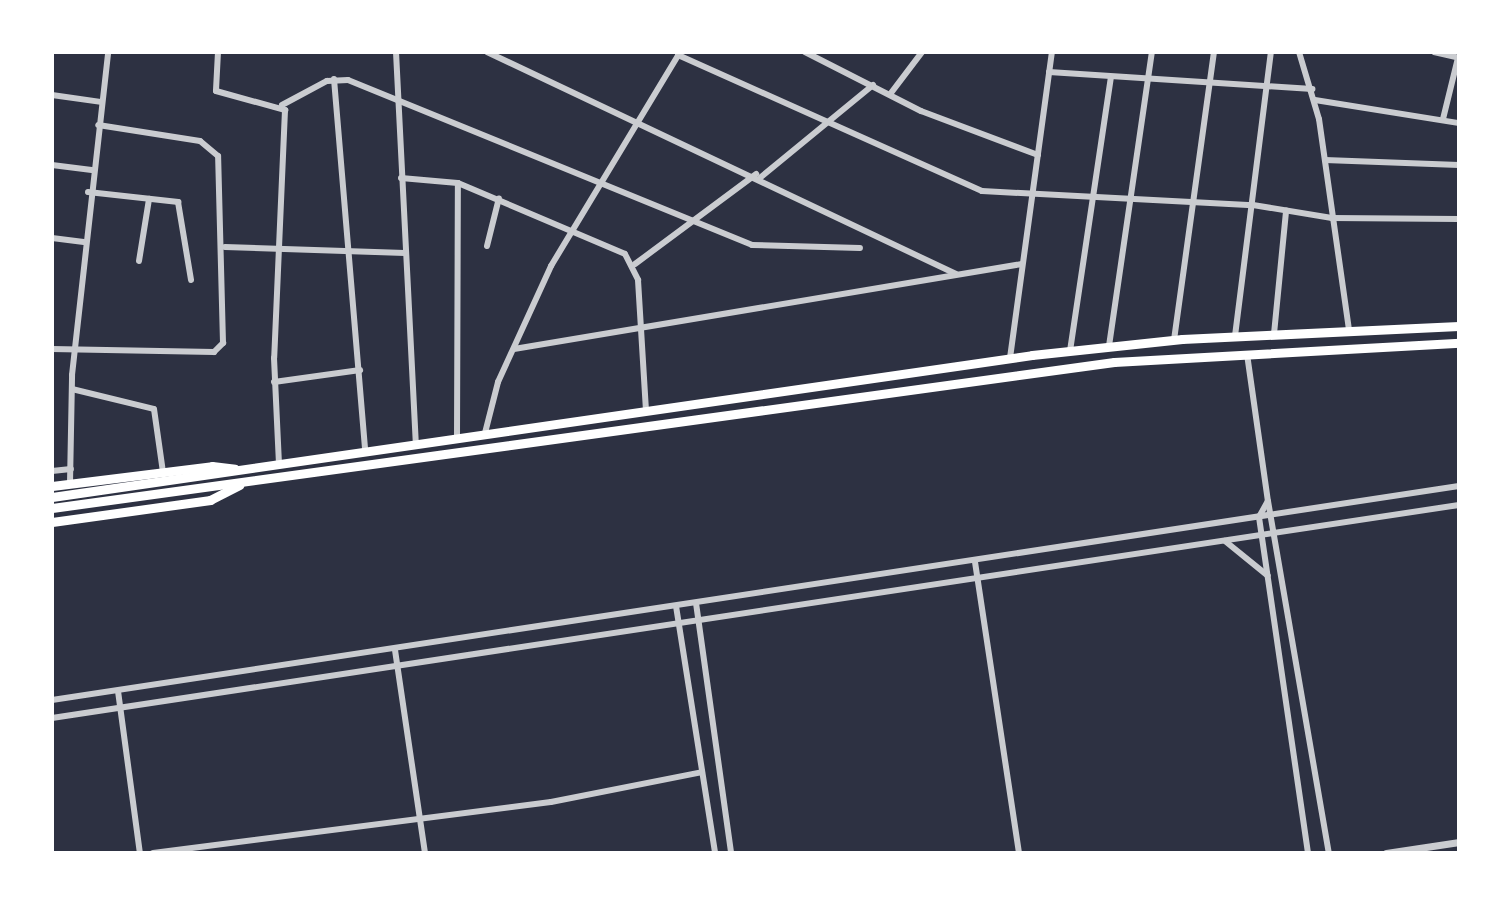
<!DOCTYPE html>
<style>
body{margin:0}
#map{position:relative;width:1511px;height:905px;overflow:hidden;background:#2d3142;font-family:"Nunito Sans",sans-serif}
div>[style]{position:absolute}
.minor>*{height:6px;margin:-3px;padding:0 3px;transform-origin:3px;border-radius:3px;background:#caccd0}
.tertiary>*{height:7px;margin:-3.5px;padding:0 3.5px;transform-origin:3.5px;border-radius:3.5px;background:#caccd0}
.trunk>*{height:9px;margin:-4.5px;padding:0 4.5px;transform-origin:4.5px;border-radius:4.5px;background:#fff}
span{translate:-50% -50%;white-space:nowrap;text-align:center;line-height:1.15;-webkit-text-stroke:6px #fff;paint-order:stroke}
.frame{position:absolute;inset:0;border:54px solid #fff;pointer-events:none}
</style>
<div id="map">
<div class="minor">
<i style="left:218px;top:52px;width:39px;rotate:93deg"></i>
<i style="left:216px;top:91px;width:72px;rotate:15.4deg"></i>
<i style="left:285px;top:110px;width:248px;rotate:92.5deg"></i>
<i style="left:274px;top:358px;width:107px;rotate:87.3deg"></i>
<i style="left:396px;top:52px;width:393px;rotate:87.1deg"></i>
<i style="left:487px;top:52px;width:519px;rotate:25.33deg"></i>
<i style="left:805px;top:52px;width:130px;rotate:27deg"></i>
<i style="left:921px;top:111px;width:125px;rotate:20.6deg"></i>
<i style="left:1299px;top:52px;width:70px;rotate:73.4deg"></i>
<i style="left:1319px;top:119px;width:214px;rotate:81.9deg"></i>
<i style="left:1434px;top:52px;width:26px;rotate:13deg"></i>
<i style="left:678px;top:55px;width:333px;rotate:24.1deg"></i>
<i style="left:982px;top:191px;width:271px;rotate:3deg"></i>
<i style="left:1253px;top:205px;width:80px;rotate:9.3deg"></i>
<i style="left:1332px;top:218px;width:127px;rotate:0.5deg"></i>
<i style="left:1049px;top:72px;width:264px;rotate:3.7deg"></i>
<i style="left:334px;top:79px;width:374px;rotate:85.2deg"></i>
<i style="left:891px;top:93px;width:51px;rotate:-52.9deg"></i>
<i style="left:52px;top:95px;width:49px;rotate:8.1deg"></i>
<i style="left:1315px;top:100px;width:146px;rotate:9.1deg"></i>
<i style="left:282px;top:105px;width:51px;rotate:-28.1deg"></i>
<i style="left:327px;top:81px;width:21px;rotate:-3deg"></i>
<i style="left:348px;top:80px;width:436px;rotate:22.2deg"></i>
<i style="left:752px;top:245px;width:108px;rotate:1.6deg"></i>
<i style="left:1443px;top:119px;width:63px;rotate:-76.2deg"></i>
<i style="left:1325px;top:160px;width:134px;rotate:2.1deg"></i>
<i style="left:52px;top:165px;width:40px;rotate:7.1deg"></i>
<i style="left:761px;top:177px;width:145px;rotate:-39.4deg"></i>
<i style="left:401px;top:178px;width:57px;rotate:5deg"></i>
<i style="left:458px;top:183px;width:181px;rotate:23deg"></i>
<i style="left:625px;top:254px;width:29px;rotate:63deg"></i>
<i style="left:638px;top:280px;width:130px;rotate:86.5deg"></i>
<i style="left:88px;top:192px;width:91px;rotate:6.3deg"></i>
<i style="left:178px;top:202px;width:79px;rotate:80.5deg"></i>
<i style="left:52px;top:238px;width:32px;rotate:7deg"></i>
<i style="left:487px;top:246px;width:49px;rotate:-76deg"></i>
<i style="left:225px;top:247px;width:180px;rotate:1.9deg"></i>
<i style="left:139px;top:261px;width:63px;rotate:-80.8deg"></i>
<i style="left:635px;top:264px;width:151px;rotate:-36.6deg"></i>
<i style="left:1274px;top:334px;width:124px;rotate:-84.4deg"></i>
<i style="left:1235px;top:336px;width:286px;rotate:-82.8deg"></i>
<i style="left:1174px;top:340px;width:291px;rotate:-82.1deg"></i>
<i style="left:1109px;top:346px;width:297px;rotate:-81.7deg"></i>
<i style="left:52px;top:349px;width:162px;rotate:1.1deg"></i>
<i style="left:214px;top:352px;width:13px;rotate:-45deg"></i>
<i style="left:223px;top:343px;width:187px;rotate:-91.5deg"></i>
<i style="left:218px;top:156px;width:23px;rotate:-140deg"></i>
<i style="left:200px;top:141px;width:103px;rotate:-171.1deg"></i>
<i style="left:514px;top:349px;width:515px;rotate:-9.5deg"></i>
<i style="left:1070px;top:351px;width:277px;rotate:-81.5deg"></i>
<i style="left:1247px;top:354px;width:148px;rotate:81.9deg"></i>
<i style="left:1010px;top:358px;width:309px;rotate:-82.2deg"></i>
<i style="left:274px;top:382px;width:87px;rotate:-7.9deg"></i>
<i style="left:72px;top:389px;width:84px;rotate:13.7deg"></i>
<i style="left:154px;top:409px;width:64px;rotate:81.9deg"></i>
<i style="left:485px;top:433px;width:53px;rotate:-75.7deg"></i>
<i style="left:498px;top:382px;width:128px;rotate:-65.4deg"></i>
<i style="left:551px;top:266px;width:250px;rotate:-58.9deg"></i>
<i style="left:457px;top:437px;width:254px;rotate:-89.8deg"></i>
<i style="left:52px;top:471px;width:19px;rotate:-6deg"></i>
<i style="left:70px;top:483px;width:108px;rotate:-88.9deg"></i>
<i style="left:72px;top:375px;width:325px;rotate:-83.6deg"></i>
<i style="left:1225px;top:541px;width:55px;rotate:39.1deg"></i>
<i style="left:975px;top:562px;width:294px;rotate:81.4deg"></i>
<i style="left:696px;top:603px;width:252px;rotate:82deg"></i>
<i style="left:676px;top:606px;width:250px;rotate:81deg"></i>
<i style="left:395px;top:650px;width:205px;rotate:81.6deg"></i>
<i style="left:118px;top:691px;width:163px;rotate:82.3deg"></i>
<i style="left:52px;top:700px;width:1423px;rotate:-8.65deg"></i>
<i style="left:52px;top:718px;width:1423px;rotate:-8.61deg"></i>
<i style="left:153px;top:853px;width:401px;rotate:-7.3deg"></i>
<i style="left:551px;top:802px;width:154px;rotate:-11.2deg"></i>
<i style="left:1308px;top:853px;width:340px;rotate:-98.3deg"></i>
<i style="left:1259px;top:517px;width:18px;rotate:-61deg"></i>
<i style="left:1268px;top:501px;width:357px;rotate:80.2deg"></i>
</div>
<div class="tertiary">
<i style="left:1386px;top:853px;width:74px;rotate:-8.6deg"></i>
</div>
<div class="trunk">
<i style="left:52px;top:486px;width:161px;rotate:-7.1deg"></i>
<i style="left:212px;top:466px;width:23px;rotate:7deg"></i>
<i style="left:52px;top:497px;width:990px;rotate:-8.24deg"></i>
<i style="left:1032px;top:355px;width:151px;rotate:-6.1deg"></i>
<i style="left:1182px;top:339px;width:277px;rotate:-2.7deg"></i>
<i style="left:52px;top:508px;width:1072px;rotate:-7.83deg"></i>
<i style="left:1114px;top:362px;width:346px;rotate:-3.2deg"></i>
<i style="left:52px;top:522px;width:160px;rotate:-7.9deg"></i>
<i style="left:210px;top:500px;width:33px;rotate:-27deg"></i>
</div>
<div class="frame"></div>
</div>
